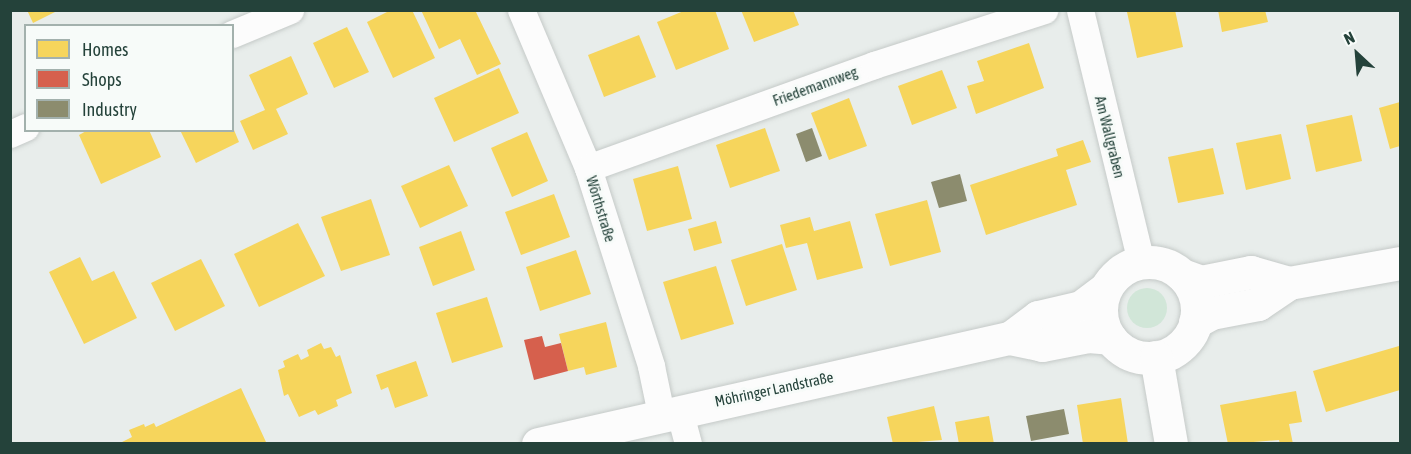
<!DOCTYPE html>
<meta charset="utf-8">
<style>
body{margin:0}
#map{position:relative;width:1411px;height:454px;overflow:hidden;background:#e8edeb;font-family:"Asap Condensed",sans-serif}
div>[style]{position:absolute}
.green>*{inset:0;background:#d1e6d8}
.round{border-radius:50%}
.homes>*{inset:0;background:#f6d55c}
.shops>*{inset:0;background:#d6604d}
.industry>*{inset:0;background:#8c8c6e}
.roads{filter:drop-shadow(0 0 2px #c5cac8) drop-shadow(0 0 2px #c5cac8)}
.street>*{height:27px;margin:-13.5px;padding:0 13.5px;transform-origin:13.5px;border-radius:13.5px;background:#fcfcfc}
.secondary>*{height:33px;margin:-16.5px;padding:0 16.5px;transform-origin:16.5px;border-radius:16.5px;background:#fcfcfc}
.secondary>.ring{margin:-16.5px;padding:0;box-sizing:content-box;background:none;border:33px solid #fcfcfc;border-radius:50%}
span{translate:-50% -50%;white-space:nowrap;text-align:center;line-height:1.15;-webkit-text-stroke:6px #f7fbf9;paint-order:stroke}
.street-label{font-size:15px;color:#24423a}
.frame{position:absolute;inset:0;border:12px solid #24423a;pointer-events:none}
.legend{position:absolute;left:24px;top:24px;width:210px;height:108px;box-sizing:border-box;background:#f7fbf9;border:2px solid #a3b1ad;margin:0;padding:8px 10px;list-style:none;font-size:18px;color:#24423a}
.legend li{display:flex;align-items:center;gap:12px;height:30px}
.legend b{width:30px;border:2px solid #a3b1ad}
.north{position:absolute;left:1327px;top:24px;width:60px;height:60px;-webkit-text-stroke:4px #f7fbf9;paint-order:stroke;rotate:334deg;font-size:16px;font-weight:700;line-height:24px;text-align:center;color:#24423a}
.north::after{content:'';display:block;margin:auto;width:21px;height:27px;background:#24423a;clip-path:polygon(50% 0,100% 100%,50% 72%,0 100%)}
</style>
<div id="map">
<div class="green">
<i class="round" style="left:1127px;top:288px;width:40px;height:40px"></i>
</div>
<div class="homes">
<i style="clip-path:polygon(27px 10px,59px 10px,33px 23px)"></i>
<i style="clip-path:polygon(391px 10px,412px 10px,435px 58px,393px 78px,367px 22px)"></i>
<i style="clip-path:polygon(421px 10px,475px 10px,501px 64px,477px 75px,460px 39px,439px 49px)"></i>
<i style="clip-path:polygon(686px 10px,715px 10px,729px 49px,676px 70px,657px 22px)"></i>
<i style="clip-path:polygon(741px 10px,793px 10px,799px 25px,754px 42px)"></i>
<i style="clip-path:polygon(1175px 10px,1183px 47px,1137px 58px,1127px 12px)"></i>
<i style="clip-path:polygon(1218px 10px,1265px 10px,1268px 22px,1222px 32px)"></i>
<i style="clip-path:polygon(347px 27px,369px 72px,334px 88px,313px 43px)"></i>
<i style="clip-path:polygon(639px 35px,656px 77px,604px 97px,588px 55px)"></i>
<i style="clip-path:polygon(1029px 43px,1044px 88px,976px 114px,967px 86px,984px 81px,977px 61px)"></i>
<i style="clip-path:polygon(291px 56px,308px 94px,276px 109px,288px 134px,253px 150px,240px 121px,265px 110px,249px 75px)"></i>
<i style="clip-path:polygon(499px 68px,519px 113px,454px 142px,434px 98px)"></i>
<i style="clip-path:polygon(942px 70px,957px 108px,912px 125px,898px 86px)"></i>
<i style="clip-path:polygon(849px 98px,867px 146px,829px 160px,811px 113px)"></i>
<i style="clip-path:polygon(1400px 102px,1400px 146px,1390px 149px,1379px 108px)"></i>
<i style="clip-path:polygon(1352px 115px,1362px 161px,1316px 172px,1306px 125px)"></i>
<i style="clip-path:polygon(765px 128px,780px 171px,730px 188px,716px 145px)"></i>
<i style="clip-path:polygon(88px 130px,149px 130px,161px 157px,101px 184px,79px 135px)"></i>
<i style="clip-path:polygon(180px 130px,234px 130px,239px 142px,196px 163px)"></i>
<i style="clip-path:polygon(527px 132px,548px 181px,512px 197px,491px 148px)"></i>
<i style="clip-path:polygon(1281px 134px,1291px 179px,1246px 190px,1236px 143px)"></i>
<i style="clip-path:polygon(1083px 140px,1091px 162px,1066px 170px,1077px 205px,986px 235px,970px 185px,1058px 156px,1056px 149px)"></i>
<i style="clip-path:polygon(1213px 148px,1224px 194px,1178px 203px,1168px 157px)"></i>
<i style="clip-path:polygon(449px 165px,468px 206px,420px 228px,401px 186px)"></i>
<i style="clip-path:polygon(678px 166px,692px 219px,647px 231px,633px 179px)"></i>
<i style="clip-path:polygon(554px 194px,570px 237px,521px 255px,505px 212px)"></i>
<i style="clip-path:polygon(371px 199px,390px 255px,341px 271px,321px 217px)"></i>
<i style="clip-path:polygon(927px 200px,941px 252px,890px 266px,875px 214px)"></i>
<i style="clip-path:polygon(810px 217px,814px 231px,850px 221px,863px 268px,817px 280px,807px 243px,786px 248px,780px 225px)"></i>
<i style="clip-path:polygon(716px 221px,722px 243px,694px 251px,688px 229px)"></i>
<i style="clip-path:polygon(298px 223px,325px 276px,259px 307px,234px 254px)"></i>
<i style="clip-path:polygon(461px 231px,475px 270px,433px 286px,419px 247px)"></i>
<i style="clip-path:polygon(782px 244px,797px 290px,746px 306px,731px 260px)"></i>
<i style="clip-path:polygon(576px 250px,591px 294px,540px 311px,526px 267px)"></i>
<i style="clip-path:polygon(80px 257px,92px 281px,114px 271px,137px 318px,84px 344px,49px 272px)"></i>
<i style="clip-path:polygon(201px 259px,225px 306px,175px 331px,151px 283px)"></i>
<i style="clip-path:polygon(716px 266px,734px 324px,681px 340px,663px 282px)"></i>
<i style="clip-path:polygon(487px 297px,503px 347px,452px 363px,436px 313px)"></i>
<i style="clip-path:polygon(606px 322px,617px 367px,586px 375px,584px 367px,568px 371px,559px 334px)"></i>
<i style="clip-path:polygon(321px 343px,324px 349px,331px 347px,336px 357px,340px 355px,352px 393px,336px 400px,338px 406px,318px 415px,315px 410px,299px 417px,288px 394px,284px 396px,278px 370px,285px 367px,283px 361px,298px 354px,301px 360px,309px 356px,307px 350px)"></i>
<i style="clip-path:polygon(1399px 346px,1400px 390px,1326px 412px,1313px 371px)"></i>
<i style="clip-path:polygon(416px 361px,428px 396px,395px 408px,388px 387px,381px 390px,376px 375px)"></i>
<i style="clip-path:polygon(241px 388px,266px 442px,263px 444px,118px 444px,132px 437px,129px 430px,144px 424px,145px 427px,154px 423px,156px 427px)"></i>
<i style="clip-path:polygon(1296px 391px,1302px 422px,1289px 424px,1293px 444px,1280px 444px,1279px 440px,1228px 444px,1220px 405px)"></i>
<i style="clip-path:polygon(1121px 398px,1128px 444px,1083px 444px,1077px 405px)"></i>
<i style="clip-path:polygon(934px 406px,942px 440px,893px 444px,887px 417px)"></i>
<i style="clip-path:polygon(989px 416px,994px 444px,959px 444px,955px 422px)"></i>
</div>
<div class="shops">
<i style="clip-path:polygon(542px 336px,545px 347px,561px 343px,568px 371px,534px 380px,524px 340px)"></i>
</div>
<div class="industry">
<i style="clip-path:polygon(812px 128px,822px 156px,806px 162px,796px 134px)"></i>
<i style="clip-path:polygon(960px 174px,967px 201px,939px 208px,931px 182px)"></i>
<i style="clip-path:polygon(1064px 409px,1069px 434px,1031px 441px,1026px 416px)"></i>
</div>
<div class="roads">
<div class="street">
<i style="left:521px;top:10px;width:172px;rotate:67deg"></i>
<i style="left:588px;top:168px;width:208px;rotate:72.3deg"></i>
<i style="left:651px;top:366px;width:49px;rotate:78.2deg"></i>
<i style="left:1080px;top:10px;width:260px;rotate:76.4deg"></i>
<i style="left:232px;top:34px;width:63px;rotate:-22.5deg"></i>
<i style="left:10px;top:134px;width:17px;rotate:-24deg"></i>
<i style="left:588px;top:168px;width:304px;rotate:-19.8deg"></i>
<i style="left:874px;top:65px;width:179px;rotate:-17.9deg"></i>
<i style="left:679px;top:410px;width:35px;rotate:75deg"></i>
</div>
<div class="secondary">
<i class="ring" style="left:1101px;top:262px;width:63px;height:63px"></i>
<i style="left:1182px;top:275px;width:20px;rotate:20deg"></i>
<i style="left:1201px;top:282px;width:51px;rotate:-11.3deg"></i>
<i style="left:1251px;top:272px;width:40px;rotate:16deg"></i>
<i style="left:1195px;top:322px;width:18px;rotate:-29deg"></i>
<i style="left:1211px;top:313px;width:48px;rotate:-10.8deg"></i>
<i style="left:1258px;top:304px;width:37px;rotate:-34deg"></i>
<i style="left:1289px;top:283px;width:113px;rotate:-10.2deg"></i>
<i style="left:1010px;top:338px;width:35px;rotate:-37deg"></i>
<i style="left:1038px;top:317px;width:44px;rotate:-13.1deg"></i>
<i style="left:1081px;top:307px;width:30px;rotate:-37deg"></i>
<i style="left:1156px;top:357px;width:88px;rotate:80.2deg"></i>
<i style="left:538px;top:444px;width:484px;rotate:-12.7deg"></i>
<i style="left:1010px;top:338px;width:33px;rotate:12deg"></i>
<i style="left:1042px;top:345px;width:47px;rotate:-11.1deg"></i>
<i style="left:1088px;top:336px;width:22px;rotate:5deg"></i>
</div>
</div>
<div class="street-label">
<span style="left:815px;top:86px;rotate:-20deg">Friedemannweg</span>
<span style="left:1110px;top:137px;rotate:76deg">Am Wallgraben</span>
<span style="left:601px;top:209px;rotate:73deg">Wörthstraße</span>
<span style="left:774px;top:389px;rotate:-12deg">Möhringer Landstraße</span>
</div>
<div class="frame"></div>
<ul class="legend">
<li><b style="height:16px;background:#f6d55c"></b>Homes</li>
<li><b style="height:16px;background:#d6604d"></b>Shops</li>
<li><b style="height:16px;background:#8c8c6e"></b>Industry</li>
</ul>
<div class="north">N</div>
</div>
